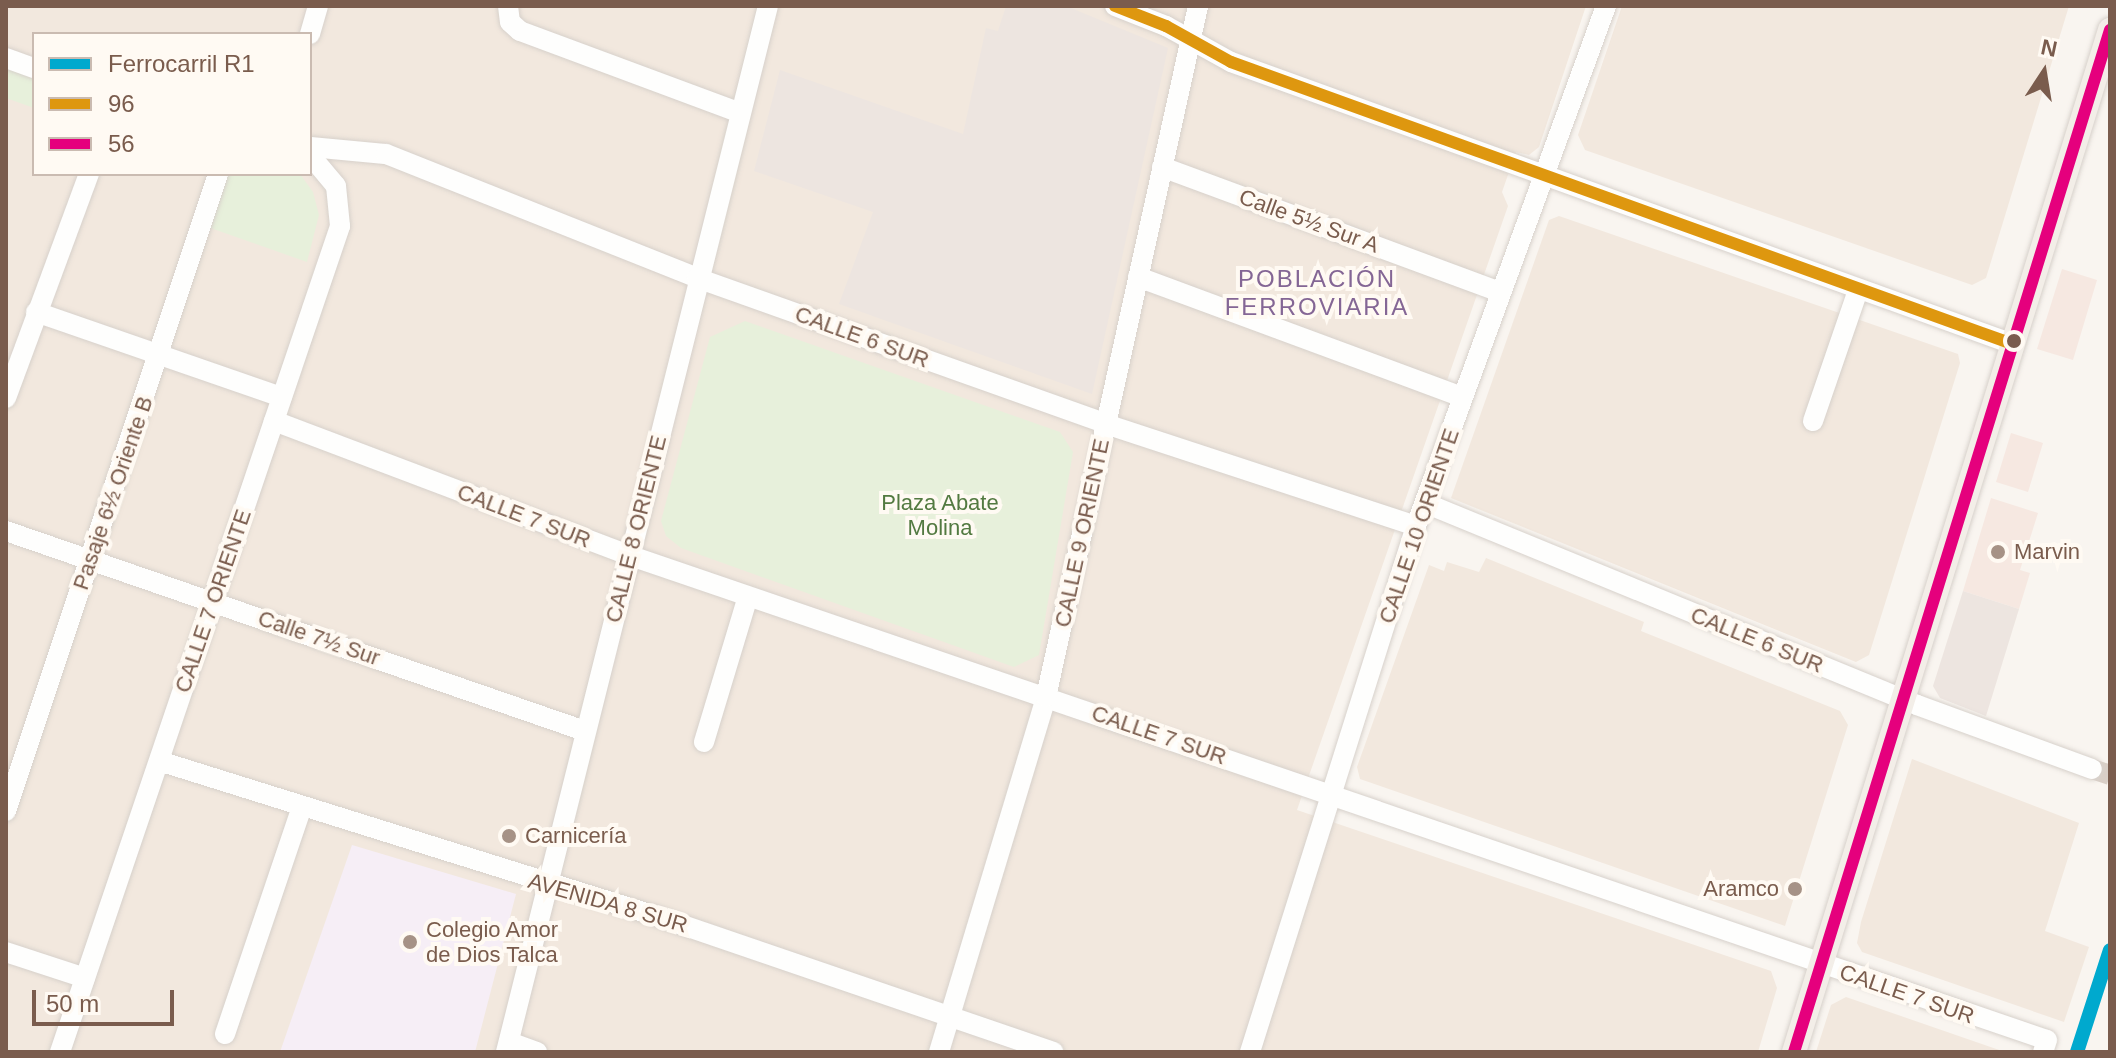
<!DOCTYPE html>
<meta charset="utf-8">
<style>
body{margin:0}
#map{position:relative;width:2116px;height:1058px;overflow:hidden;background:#f9f5f0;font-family:Helvetica,sans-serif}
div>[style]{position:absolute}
.residential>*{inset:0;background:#f2e8de}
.commercial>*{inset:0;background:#f6e8e1}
.industrial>*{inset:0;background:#ede5e0}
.education>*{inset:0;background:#f6eef6}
.green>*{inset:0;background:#e7f0db}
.minor-tunnel>*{height:20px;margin-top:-10px;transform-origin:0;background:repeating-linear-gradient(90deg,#d9cfc7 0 20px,transparent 0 30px)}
.roads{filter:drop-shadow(0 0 2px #d7d1cb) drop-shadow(0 0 2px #d7d1cb)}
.minor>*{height:20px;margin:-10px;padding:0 10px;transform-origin:10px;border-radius:10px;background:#fefefd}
.major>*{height:24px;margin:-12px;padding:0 12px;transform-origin:12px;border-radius:12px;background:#f3eee8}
.bus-1>*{height:12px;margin:-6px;padding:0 6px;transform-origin:6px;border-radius:6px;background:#de970f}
.bus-2>*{height:12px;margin:-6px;padding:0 6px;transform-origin:6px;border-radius:6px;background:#e5007d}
.rail-1>*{height:14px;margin:-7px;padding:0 7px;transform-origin:7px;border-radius:7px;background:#00a9ce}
.dots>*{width:22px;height:22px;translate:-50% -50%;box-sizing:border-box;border:4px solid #fffaf3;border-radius:50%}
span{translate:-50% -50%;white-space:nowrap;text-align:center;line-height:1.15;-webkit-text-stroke:8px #fffaf3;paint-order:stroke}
.street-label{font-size:22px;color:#7a5c4d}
.park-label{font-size:22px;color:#537a41}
.poi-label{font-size:22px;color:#7a5c4d}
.left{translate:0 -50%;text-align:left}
.right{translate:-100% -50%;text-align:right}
.neighbourhood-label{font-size:24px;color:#846695;letter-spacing:2px}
.frame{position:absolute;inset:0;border:8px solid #7a5c4d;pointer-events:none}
.legend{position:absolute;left:32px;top:32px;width:280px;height:144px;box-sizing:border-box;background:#fffaf3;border:2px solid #cabbb1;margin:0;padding:10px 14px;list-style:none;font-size:24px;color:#7a5c4d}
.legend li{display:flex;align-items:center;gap:16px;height:40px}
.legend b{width:40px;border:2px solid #cabbb1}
.north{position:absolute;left:2004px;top:32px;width:80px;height:80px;-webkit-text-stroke:6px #fffaf3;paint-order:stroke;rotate:12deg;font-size:22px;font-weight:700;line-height:32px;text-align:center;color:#7a5c4d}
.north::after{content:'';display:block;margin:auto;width:28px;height:36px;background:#7a5c4d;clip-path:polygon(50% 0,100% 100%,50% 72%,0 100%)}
.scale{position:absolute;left:32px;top:990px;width:142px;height:36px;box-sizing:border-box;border:4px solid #7a5c4d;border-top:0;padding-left:10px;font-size:24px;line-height:28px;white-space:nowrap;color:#7a5c4d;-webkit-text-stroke:6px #fffaf3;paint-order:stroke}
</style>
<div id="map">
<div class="residential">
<i style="clip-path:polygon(evenodd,6px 6px,1586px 6px,1539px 147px,1529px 155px,1516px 152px,1502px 192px,1508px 206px,1297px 810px,1771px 971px,1777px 988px,1758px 1052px,6px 1052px,6px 6px,34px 34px,310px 34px,310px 174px,34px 174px,34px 34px)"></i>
<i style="clip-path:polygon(1622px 6px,2069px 6px,1986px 278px,1972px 285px,1585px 150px,1578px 135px)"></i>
<i style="clip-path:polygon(1559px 216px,1958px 354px,1960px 363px,1869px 655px,1856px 662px,1451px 498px,1549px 220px)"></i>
<i style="clip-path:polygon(1486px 558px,1644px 622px,1641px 631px,1840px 711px,1848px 725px,1785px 926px,1360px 779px,1357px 767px,1429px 565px,1444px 571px,1447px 562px,1479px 572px)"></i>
<i style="clip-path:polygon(1912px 759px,2079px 823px,2045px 931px,2089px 947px,2064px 1022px,1862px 952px,1857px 943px,1861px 922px)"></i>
<i style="clip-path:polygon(1846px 997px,2005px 1052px,1816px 1052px,1831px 1005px)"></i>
</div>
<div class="commercial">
<i style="clip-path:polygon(2062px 269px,2097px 280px,2073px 360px,2037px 349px)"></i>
<i style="clip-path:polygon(2011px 433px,2043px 443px,2028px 492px,1996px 482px)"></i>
<i style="clip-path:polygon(1991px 498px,2038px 513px,2020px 570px,2030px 573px,2019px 609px,1963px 591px)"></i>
</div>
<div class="industrial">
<i style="clip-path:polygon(1006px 6px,1066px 6px,1168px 48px,1092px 394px,839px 304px,873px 212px,754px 171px,780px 70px,963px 134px,986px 28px,998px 31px)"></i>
<i style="clip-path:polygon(1963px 591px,2019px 609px,1986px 716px,1940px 698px,1933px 686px)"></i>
</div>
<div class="education">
<i style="clip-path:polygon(352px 845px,516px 894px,475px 1052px,280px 1052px)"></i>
</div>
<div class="green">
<i style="clip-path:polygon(6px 68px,34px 79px,34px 108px,6px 98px)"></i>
<i style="clip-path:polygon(220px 174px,300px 174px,313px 192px,319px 215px,307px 262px,202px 225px)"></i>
<i style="clip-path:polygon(745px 321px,1060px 432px,1073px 452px,1039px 655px,1014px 667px,681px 548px,666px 536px,661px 521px,710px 337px)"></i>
</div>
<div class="minor-tunnel">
<i style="left:2092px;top:769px;width:19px;rotate:18deg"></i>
</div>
<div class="roads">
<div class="minor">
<i style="left:508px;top:6px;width:16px;rotate:83deg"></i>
<i style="left:510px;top:22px;width:13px;rotate:42deg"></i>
<i style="left:520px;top:31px;width:235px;rotate:20.4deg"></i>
<i style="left:1115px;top:6px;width:55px;rotate:21.4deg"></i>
<i style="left:1166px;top:26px;width:74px;rotate:29deg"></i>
<i style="left:1231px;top:62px;width:828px;rotate:19.84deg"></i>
<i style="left:310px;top:34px;width:29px;rotate:-74deg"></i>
<i style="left:6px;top:58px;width:30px;rotate:20deg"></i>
<i style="left:310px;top:147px;width:76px;rotate:5.3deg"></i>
<i style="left:386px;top:154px;width:335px;rotate:21.7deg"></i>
<i style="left:697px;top:278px;width:434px;rotate:19.6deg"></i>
<i style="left:1106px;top:424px;width:326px;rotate:18.2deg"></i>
<i style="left:1162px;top:167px;width:360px;rotate:20.3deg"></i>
<i style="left:1138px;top:277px;width:346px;rotate:20.3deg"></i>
<i style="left:36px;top:312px;width:260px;rotate:19.1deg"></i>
<i style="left:6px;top:398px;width:239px;rotate:-69.7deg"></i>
<i style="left:274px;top:421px;width:382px;rotate:20.7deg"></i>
<i style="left:631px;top:556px;width:1496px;rotate:18.87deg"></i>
<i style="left:2047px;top:1040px;width:13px;rotate:108deg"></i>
<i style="left:1813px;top:421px;width:139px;rotate:-71deg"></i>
<i style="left:1425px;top:503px;width:532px;rotate:22.32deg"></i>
<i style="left:1917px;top:705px;width:186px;rotate:20.1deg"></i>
<i style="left:6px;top:531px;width:613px;rotate:19.06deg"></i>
<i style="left:704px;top:742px;width:152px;rotate:-73.2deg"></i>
<i style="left:159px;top:761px;width:524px;rotate:17.33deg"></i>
<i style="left:659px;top:917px;width:417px;rotate:18.9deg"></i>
<i style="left:6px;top:811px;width:671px;rotate:-71.59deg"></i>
<i style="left:6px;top:952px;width:83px;rotate:18.2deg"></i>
<i style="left:225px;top:1034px;width:237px;rotate:-71.3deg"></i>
<i style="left:509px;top:1042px;width:30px;rotate:20deg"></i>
<i style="left:60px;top:1052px;width:872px;rotate:-71.27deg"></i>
<i style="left:340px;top:226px;width:40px;rotate:-95.7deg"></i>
<i style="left:336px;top:186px;width:40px;rotate:-130deg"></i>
<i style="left:506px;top:1052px;width:1078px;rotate:-75.94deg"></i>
<i style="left:939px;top:1052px;width:371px;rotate:-73.2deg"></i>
<i style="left:1046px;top:697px;width:708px;rotate:-77.59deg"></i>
<i style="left:1250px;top:1052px;width:552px;rotate:-72.48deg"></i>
<i style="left:1416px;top:526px;width:554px;rotate:-69.93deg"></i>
</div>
<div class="major">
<i style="left:1794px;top:1052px;width:1070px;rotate:-72.82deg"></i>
</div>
</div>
<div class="bus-1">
<i style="left:1115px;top:6px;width:55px;rotate:21.4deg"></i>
<i style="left:1166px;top:26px;width:74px;rotate:29deg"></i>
<i style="left:1231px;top:62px;width:828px;rotate:19.84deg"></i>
</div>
<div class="bus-2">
<i style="left:1794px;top:1052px;width:1070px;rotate:-72.82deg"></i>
</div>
<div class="rail-1">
<i style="left:2077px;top:1052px;width:107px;rotate:-72.1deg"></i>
</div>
<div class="dots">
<i style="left:2014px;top:341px;background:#7a5c4d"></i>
<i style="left:1998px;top:552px;background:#a69286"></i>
<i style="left:509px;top:836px;background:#a69286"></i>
<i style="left:1795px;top:889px;background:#a69286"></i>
<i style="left:410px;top:942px;background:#a69286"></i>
</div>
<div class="street-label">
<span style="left:1309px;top:221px;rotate:20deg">Calle 5½ Sur A</span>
<span style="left:862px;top:337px;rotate:20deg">CALLE 6 SUR</span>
<span style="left:113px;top:493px;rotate:-71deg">Pasaje 6½ Oriente B</span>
<span style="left:524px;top:516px;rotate:21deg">CALLE 7 SUR</span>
<span style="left:1419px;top:526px;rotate:-71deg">CALLE 10 ORIENTE</span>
<span style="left:636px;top:529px;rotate:-76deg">CALLE 8 ORIENTE</span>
<span style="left:1082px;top:533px;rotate:-78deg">CALLE 9 ORIENTE</span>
<span style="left:213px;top:601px;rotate:-71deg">CALLE 7 ORIENTE</span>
<span style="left:319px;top:638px;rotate:19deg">Calle 7½ Sur</span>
<span style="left:1757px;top:640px;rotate:22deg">CALLE 6 SUR</span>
<span style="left:1159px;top:735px;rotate:19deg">CALLE 7 SUR</span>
<span style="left:608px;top:903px;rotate:16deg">AVENIDA 8 SUR</span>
<span style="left:1907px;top:994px;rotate:19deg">CALLE 7 SUR</span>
</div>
<div class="park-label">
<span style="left:940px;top:515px">Plaza Abate<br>Molina</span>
</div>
<div class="poi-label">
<span class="left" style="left:2014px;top:552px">Marvin</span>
<span class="left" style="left:525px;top:836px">Carnicería</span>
<span class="right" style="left:1779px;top:889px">Aramco</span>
<span class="left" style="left:426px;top:942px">Colegio Amor<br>de Dios Talca</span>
</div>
<div class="neighbourhood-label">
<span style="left:1317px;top:293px">POBLACIÓN<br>FERROVIARIA</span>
</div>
<div class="frame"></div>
<ul class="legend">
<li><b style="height:10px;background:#00a9ce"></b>Ferrocarril R1</li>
<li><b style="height:10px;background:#de970f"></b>96</li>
<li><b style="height:10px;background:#e5007d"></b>56</li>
</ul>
<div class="north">N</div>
<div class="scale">50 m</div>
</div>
